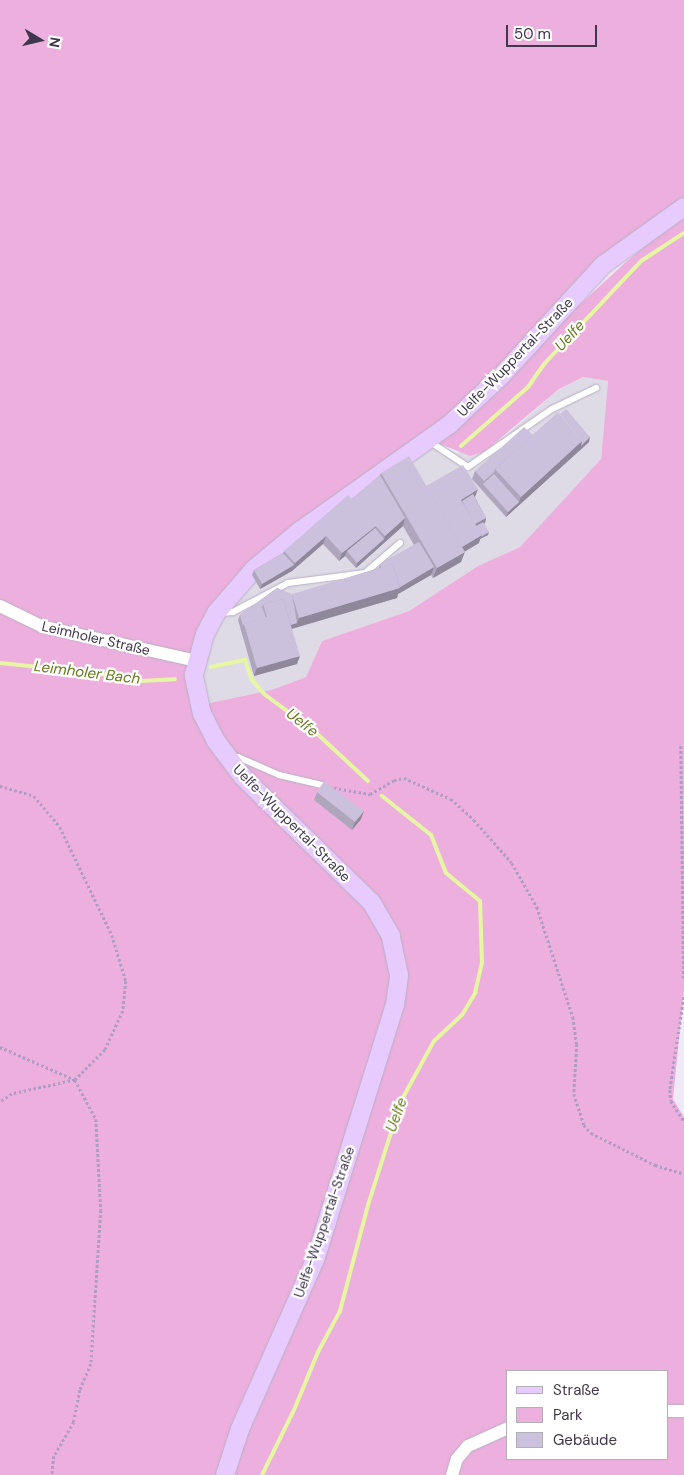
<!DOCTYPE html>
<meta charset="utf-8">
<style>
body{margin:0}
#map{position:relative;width:684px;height:1475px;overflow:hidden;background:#f0eaf6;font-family:"DM Sans",sans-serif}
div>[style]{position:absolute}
.industrial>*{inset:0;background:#dfdbe6}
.green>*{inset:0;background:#edb0de}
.stream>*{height:4px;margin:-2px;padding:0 2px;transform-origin:2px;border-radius:2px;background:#e6f6a3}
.path>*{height:2.5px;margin-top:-1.25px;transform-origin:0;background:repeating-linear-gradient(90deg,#ae9cc5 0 2.5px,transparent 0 5px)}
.roads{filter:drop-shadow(0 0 1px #b8afc5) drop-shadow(0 0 1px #b8afc5)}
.service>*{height:6px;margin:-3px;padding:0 3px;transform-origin:3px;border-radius:3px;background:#fff}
.minor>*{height:12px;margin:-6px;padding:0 6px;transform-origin:6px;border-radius:6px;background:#fff}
.secondary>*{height:18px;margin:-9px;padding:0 9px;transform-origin:9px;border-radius:9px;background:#e7cbff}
.wall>*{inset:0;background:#afa6bd}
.shaded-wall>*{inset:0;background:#8f879a}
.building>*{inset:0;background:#ccc1dc}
span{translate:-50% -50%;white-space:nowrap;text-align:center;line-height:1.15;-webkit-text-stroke:4.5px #fff;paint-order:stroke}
.street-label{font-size:14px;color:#3f374b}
.water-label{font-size:15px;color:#677a1e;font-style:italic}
.legend{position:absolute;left:506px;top:1370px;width:162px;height:90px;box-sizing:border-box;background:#fff;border:1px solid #b2afb7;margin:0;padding:6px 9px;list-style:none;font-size:15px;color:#3f374b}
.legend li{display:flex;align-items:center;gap:10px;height:25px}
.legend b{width:25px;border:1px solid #b2afb7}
.north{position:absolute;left:15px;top:15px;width:50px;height:50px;-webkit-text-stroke:4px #fff;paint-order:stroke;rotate:99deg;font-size:14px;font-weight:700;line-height:20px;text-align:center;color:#3f374b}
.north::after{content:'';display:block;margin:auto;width:18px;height:22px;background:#3f374b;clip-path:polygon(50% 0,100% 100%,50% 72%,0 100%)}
.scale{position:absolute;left:506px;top:25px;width:91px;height:22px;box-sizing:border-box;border:2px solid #3f374b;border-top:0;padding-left:6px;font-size:15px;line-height:18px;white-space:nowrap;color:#3f374b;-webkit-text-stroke:4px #fff;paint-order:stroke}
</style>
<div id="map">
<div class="industrial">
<i style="clip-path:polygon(583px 377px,608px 381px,601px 459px,520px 547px,478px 566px,409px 611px,322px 641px,306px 677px,271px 690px,200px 705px,198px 692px,210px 636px,251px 578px,435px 442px,457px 453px,504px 437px,559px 389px)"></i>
</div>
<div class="green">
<i style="clip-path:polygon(0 0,684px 0,684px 207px,603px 265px,501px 376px,450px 424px,301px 530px,254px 569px,216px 613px,205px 634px,194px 675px,200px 705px,271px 690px,306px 677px,322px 641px,409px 611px,478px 566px,520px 547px,601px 459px,608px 381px,583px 377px,559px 389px,484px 452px,470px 456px,435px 442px,499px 386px,565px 318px,627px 261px,684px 214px,684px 989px,673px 1099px,684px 1117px,684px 1406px,668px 1406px,668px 1371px,508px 1371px,508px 1459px,668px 1459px,668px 1414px,684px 1415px,684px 1475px,227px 1475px,241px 1430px,297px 1310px,317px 1260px,388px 1038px,401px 989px,402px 964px,394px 934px,373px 899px,307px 828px,247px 772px,201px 707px,216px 741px,243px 777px,348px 877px,380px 916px,391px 936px,399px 964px,395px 1005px,315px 1260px,240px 1429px,225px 1475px,0 1475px)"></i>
</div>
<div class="stream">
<i style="left:461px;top:446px;width:89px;rotate:-41.4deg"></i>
<i style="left:528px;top:387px;width:29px;rotate:-55deg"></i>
<i style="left:545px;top:363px;width:140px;rotate:-46.7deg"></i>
<i style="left:641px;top:261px;width:51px;rotate:-33.1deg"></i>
<i style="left:0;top:663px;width:88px;rotate:5.8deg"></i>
<i style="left:88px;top:672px;width:54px;rotate:9.6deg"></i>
<i style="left:141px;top:681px;width:34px;rotate:-3deg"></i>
<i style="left:211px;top:667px;width:35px;rotate:-12deg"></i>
<i style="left:245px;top:660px;width:21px;rotate:71deg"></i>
<i style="left:252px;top:680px;width:18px;rotate:49deg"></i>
<i style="left:264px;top:694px;width:61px;rotate:36.3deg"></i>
<i style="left:313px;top:730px;width:75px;rotate:42.8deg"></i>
<i style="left:262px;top:1475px;width:72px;rotate:-63.8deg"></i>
<i style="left:294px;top:1410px;width:63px;rotate:-67.5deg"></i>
<i style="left:318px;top:1352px;width:47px;rotate:-61.8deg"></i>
<i style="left:340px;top:1311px;width:110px;rotate:-75.2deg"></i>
<i style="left:368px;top:1205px;width:109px;rotate:-72.4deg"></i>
<i style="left:401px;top:1101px;width:68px;rotate:-61.2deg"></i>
<i style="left:434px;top:1041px;width:38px;rotate:-43deg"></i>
<i style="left:462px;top:1015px;width:26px;rotate:-59deg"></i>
<i style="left:475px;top:993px;width:31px;rotate:-77deg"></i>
<i style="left:482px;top:963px;width:62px;rotate:-91.8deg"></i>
<i style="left:480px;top:901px;width:44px;rotate:-140.5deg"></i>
<i style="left:446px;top:873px;width:41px;rotate:-111.5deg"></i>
<i style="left:431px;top:835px;width:63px;rotate:-141.5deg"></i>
</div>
<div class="path">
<i style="left:681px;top:746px;width:232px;rotate:89.3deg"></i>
<i style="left:0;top:786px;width:35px;rotate:16deg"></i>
<i style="left:34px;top:796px;width:40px;rotate:50deg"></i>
<i style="left:60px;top:827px;width:120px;rotate:64.3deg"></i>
<i style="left:112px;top:935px;width:48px;rotate:73.1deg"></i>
<i style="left:126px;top:981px;width:30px;rotate:96deg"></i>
<i style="left:123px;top:1011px;width:43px;rotate:114.8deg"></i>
<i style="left:105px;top:1050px;width:42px;rotate:135deg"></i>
<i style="left:75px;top:1080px;width:65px;rotate:167.5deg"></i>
<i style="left:12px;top:1094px;width:14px;rotate:146deg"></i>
<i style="left:329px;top:787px;width:42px;rotate:9.7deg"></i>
<i style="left:370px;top:794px;width:28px;rotate:-30deg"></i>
<i style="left:394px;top:780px;width:10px;rotate:-11deg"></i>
<i style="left:404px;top:778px;width:51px;rotate:24.1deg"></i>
<i style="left:451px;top:799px;width:31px;rotate:42deg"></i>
<i style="left:474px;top:820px;width:57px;rotate:48.5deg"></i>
<i style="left:512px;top:863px;width:51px;rotate:60.4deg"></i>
<i style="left:537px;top:907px;width:116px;rotate:71.9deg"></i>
<i style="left:573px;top:1017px;width:27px;rotate:82deg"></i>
<i style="left:577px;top:1044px;width:50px;rotate:93.4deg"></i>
<i style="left:574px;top:1094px;width:33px;rotate:72deg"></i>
<i style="left:584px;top:1125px;width:11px;rotate:49deg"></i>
<i style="left:591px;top:1133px;width:72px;rotate:26.6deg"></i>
<i style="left:655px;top:1165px;width:30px;rotate:17deg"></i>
<i style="left:684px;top:997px;width:94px;rotate:98.6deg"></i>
<i style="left:670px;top:1090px;width:11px;rotate:85deg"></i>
<i style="left:671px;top:1101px;width:24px;rotate:57deg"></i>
<i style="left:0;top:1047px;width:82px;rotate:23.7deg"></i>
<i style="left:75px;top:1080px;width:44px;rotate:61.7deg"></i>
<i style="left:96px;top:1119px;width:91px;rotate:86.9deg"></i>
<i style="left:101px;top:1210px;width:154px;rotate:93.7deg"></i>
<i style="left:91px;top:1364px;width:28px;rotate:113deg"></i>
<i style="left:80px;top:1390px;width:33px;rotate:101deg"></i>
<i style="left:74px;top:1422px;width:39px;rotate:120deg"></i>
<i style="left:54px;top:1456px;width:19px;rotate:96deg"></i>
</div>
<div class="roads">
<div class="service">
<i style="left:429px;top:441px;width:47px;rotate:33.7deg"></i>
<i style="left:468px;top:467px;width:102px;rotate:-34.6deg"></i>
<i style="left:552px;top:409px;width:49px;rotate:-25.5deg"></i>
<i style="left:222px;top:613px;width:11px;rotate:-5deg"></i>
<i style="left:233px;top:612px;width:62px;rotate:-27.8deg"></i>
<i style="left:288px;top:583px;width:78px;rotate:-7.4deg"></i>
<i style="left:365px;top:573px;width:46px;rotate:-40.6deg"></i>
<i style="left:233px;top:759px;width:5px;rotate:-22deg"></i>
<i style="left:238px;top:757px;width:45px;rotate:23.7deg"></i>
<i style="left:279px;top:775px;width:44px;rotate:13.1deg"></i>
</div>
<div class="minor">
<i style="left:0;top:606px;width:46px;rotate:26deg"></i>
<i style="left:41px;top:626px;width:159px;rotate:12.7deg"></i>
<i style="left:668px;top:1411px;width:16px"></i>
<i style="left:452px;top:1475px;width:17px;rotate:-73deg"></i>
<i style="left:457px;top:1459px;width:17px;rotate:-50deg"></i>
<i style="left:468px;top:1446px;width:44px;rotate:-24.2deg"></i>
</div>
<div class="secondary">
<i style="left:225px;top:1475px;width:48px;rotate:-71.9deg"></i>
<i style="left:240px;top:1429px;width:185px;rotate:-66.1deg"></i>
<i style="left:315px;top:1260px;width:267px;rotate:-72.6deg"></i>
<i style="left:395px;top:1005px;width:30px;rotate:-82deg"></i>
<i style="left:399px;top:975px;width:40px;rotate:-102deg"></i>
<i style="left:391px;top:936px;width:39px;rotate:-120deg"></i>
<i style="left:371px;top:902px;width:179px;rotate:-135.7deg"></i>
<i style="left:243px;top:777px;width:45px;rotate:-126.9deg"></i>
<i style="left:216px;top:741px;width:30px;rotate:-117deg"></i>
<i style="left:202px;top:714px;width:40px;rotate:-102deg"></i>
<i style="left:194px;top:675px;width:42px;rotate:-75deg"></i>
<i style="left:205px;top:634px;width:24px;rotate:-62deg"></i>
<i style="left:216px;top:613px;width:58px;rotate:-49.2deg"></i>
<i style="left:254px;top:569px;width:61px;rotate:-39.7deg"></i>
<i style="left:301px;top:530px;width:183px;rotate:-35.4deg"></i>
<i style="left:450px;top:424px;width:70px;rotate:-43.3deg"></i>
<i style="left:501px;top:376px;width:151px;rotate:-47.4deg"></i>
<i style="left:603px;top:265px;width:100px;rotate:-35.6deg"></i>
</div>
</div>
<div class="wall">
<i style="clip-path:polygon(533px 435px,589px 442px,506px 517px,472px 479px,475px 471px)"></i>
<i style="clip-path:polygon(381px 473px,426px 486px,475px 497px,486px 518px,485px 523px,484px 523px,488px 535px,480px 539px,479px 543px,464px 552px,461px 562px,433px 578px,431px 575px,398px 594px,397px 598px,292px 629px,297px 664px,254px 676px,238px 620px,240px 615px,277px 588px,292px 595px,379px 568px,380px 564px,414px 545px,403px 526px,356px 568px,345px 556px,339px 561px,323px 544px,292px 571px,260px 589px,252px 575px,254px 570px,283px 553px,284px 551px,352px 499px,380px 475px)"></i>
<i style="clip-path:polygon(317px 792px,364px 811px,361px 819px,352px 830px,314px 800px)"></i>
</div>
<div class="shaded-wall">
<i style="clip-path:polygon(590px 437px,589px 442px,506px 517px,508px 512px,519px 502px,521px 497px,582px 441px)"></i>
<i style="clip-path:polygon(478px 489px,475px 497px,462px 505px,461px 500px)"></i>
<i style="clip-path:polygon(405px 518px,403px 526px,356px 568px,357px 563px,384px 539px,385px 536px)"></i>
<i style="clip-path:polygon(486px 518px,485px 523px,474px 529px,474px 525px)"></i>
<i style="clip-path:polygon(376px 526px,373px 533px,347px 551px,345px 556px,339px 561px,342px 553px)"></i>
<i style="clip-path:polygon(489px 532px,488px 535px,480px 539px,479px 543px,457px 556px,460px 548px,482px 535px)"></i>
<i style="clip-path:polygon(326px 536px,323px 544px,292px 571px,260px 589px,262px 584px,294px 565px,295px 563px)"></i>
<i style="clip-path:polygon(465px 552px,461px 562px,433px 578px,437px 568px)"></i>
<i style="clip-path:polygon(434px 567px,431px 575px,398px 594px,397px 598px,287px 630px,289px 625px,297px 623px,299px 618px,399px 588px)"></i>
<i style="clip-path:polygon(300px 656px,297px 664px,254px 676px,257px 668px)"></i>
<i style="clip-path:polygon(364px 811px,361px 819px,352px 830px,355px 822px)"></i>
</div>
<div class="building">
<i style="clip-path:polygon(566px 409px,590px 437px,581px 446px,582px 441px,560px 414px)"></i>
<i style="clip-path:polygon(558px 412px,582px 441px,521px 497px,495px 469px)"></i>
<i style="clip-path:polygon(524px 427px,533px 435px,495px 469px,494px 472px,484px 481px,475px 471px)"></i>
<i style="clip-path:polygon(409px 456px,465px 552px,437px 568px,381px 473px)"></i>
<i style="clip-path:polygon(463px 465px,478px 489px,461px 500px,482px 535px,462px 547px,426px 486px)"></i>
<i style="clip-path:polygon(494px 474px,519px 502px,508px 512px,483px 484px)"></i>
<i style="clip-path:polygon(380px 475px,405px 518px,385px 536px,376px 526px,342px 553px,326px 536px,295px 563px,284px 551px,348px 495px,352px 499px)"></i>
<i style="clip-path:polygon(473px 494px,486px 518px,475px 524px,462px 501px)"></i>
<i style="clip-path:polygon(483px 522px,489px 532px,481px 537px,482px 535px,476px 526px)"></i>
<i style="clip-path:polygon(375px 528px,384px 539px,357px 563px,347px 551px)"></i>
<i style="clip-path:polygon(419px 542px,434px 567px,400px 587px,393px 564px,381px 568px,380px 564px)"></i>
<i style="clip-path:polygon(283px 553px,294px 565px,262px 584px,254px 570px)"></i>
<i style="clip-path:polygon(393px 564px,400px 588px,299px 618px,292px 594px)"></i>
<i style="clip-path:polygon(277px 588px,292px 594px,297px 623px,291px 625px,283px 599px,263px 604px,262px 607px,266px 618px,244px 624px,243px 626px,240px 615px)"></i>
<i style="clip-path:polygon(283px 599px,300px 656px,257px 668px,244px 624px,267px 617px,263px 604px)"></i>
<i style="clip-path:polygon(324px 781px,364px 811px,355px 822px,317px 792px)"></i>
</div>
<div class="street-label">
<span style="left:515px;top:357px;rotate:-46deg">Uelfe-Wuppertal-Straße</span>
<span style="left:96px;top:638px;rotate:13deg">Leimholer Straße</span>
<span style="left:292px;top:823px;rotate:45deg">Uelfe-Wuppertal-Straße</span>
<span style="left:324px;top:1222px;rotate:-71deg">Uelfe-Wuppertal-Straße</span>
</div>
<div class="water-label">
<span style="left:570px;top:336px;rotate:-47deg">Uelfe</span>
<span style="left:87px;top:673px;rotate:7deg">Leimholer Bach</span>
<span style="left:302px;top:723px;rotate:38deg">Uelfe</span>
<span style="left:397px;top:1115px;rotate:-70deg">Uelfe</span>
</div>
<ul class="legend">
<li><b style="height:6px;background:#e7cbff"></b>Straße</li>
<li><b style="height:14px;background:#edb0de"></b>Park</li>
<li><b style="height:14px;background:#ccc1dc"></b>Gebäude</li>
</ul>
<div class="north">N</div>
<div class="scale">50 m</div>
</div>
